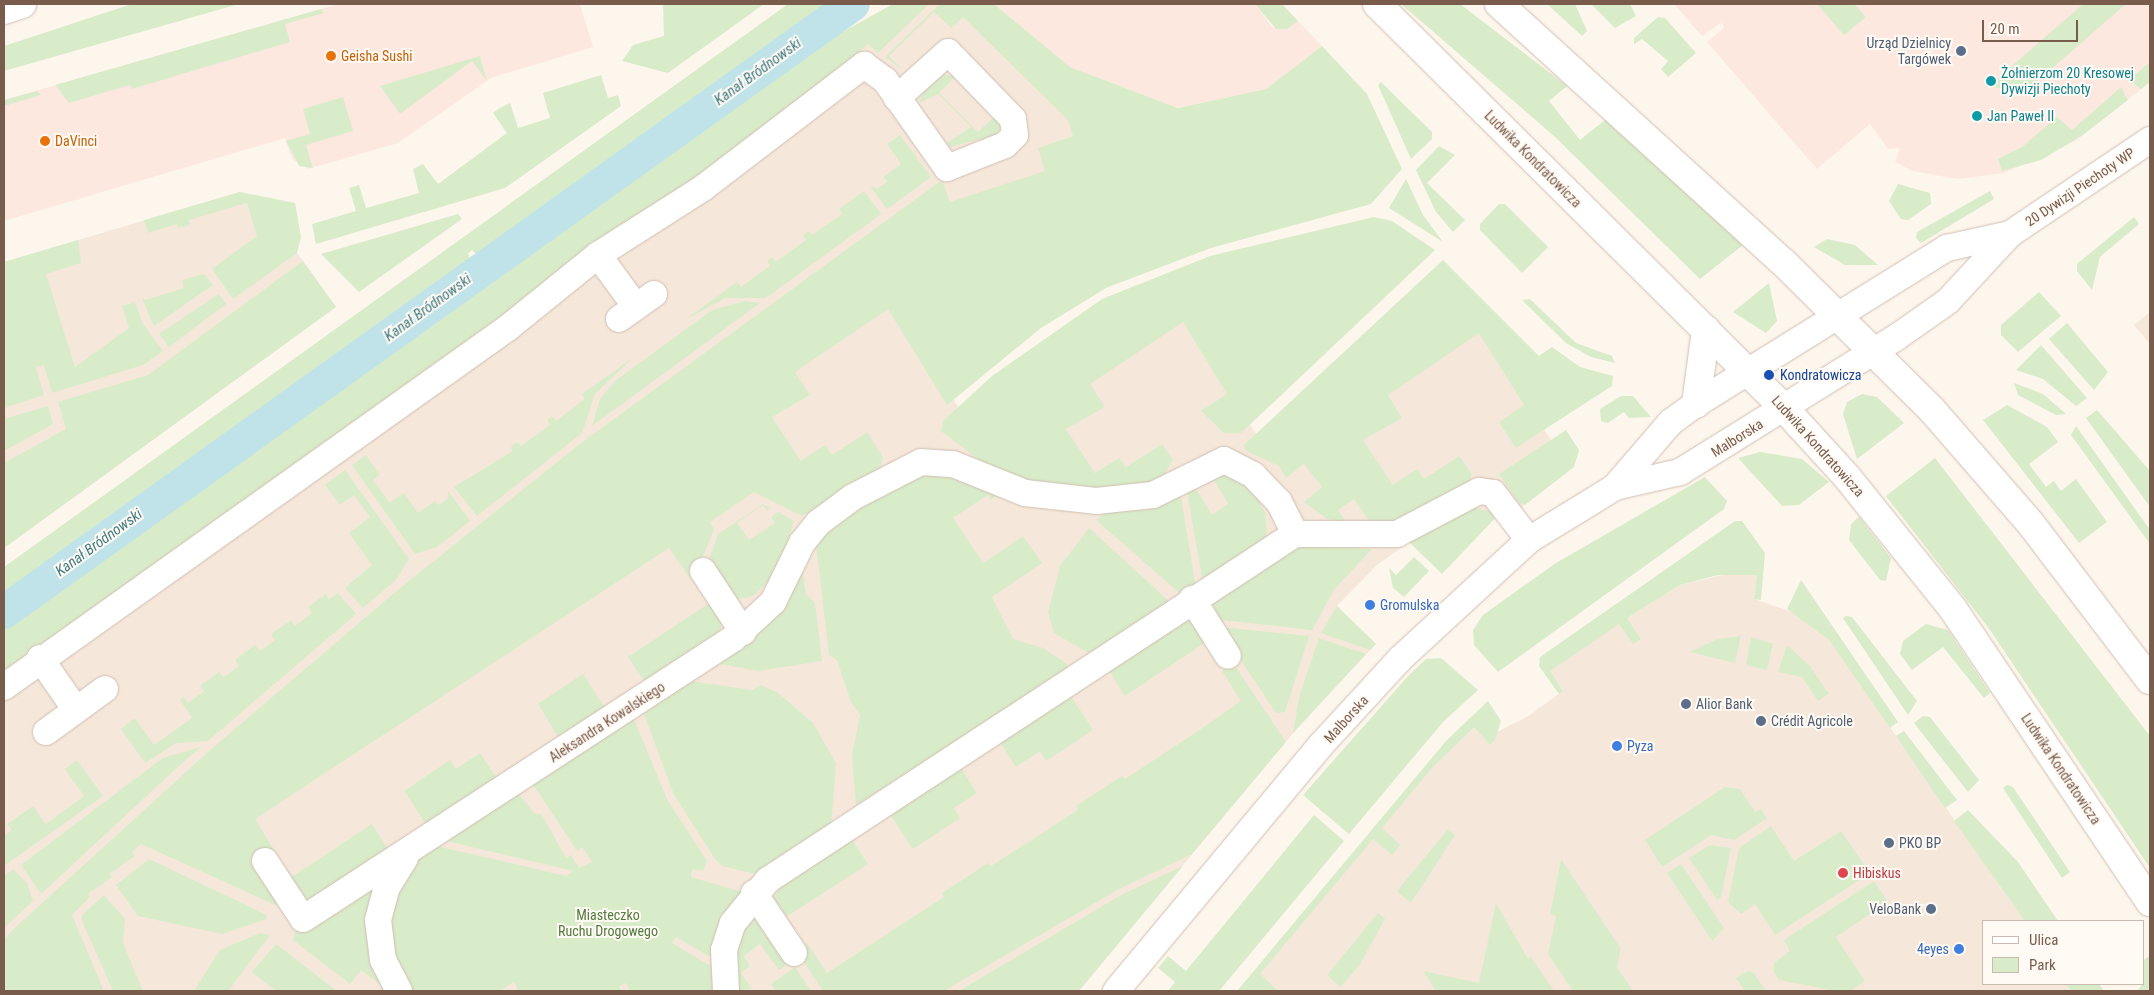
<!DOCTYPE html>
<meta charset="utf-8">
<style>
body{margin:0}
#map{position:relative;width:2154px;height:995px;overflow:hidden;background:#fdf6ec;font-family:"Roboto Condensed",sans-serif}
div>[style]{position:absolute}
.residential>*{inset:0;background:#f5e8da}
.commercial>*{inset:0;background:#fde8e0}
.green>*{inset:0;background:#d8ecc9}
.canal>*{height:34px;margin:-17px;padding:0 17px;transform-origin:17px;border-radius:17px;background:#bfe3e8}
.roads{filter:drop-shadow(0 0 1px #d1beb0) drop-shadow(0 0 1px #d1beb0)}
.minor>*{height:26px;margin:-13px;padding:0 13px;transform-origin:13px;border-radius:13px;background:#fff}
.tertiary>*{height:28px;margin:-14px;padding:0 14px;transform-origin:14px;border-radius:14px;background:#fff}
.secondary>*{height:28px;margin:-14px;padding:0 14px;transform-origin:14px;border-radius:14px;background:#fff}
.dots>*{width:14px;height:14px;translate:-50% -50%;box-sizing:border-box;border:2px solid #fffaf3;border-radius:50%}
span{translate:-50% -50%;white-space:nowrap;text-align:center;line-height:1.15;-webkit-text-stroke:4px #fffaf3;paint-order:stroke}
.service-label{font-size:14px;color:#4e5e75}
.right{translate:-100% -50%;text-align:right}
.left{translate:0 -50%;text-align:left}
.food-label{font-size:14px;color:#c56008}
.culture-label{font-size:14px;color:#0d838f}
.street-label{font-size:14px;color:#7a5c4d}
.transit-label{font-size:14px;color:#164399}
.shop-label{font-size:14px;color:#366cbe}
.health-label{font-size:14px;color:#be3a42}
.park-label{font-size:14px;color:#537a41}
.water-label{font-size:15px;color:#437c86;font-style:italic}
.frame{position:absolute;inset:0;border:5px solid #7a5c4d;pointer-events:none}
.legend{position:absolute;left:1982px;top:920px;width:162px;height:65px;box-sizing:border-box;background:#fffaf3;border:1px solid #cabbb1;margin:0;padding:6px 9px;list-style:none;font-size:15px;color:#7a5c4d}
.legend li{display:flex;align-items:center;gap:10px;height:25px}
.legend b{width:25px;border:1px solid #cabbb1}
.scale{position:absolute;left:1982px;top:20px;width:96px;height:22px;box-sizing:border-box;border:2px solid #7a5c4d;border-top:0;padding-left:6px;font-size:15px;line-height:18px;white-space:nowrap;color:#7a5c4d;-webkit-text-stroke:4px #fffaf3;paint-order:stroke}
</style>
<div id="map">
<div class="residential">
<i style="clip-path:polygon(905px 4px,971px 4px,1128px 161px,857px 252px,959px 408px,1156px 279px,1276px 465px,1480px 332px,1566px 463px,1502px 526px,1500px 513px,1409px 542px,1377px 565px,1337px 606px,1376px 644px,1300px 725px,1078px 991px,4px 991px,4px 658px)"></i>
<i style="clip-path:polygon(240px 192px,285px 236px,336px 307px,4px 548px,4px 262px)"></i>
<i style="clip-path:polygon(2150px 312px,2150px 344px,2134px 325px)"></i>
<i style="clip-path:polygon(1731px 573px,1757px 575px,1754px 599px,1797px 614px,1829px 640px,2025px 921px,1983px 921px,1983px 984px,2069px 984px,2074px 991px,1242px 991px,1470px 718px,1487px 737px,1527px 717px,1563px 691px,1549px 671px,1619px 623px,1634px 643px,1641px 639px,1627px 618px,1680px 585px)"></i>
</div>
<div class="commercial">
<i style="clip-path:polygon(339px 4px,580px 4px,593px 47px,491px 78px,398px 143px,308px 169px,292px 159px,285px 138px,4px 221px,4px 100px)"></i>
<i style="clip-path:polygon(994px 4px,1255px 4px,1273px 28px,1287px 29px,1298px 21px,1322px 46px,1266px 89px,1178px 108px,1070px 67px)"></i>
<i style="clip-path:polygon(1674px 4px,2150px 4px,2150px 82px,2075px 141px,2004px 173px,1957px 179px,1913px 171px,1895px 162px,1900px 148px,1888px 149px,1870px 124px,1817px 169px,1707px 42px,1724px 28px,1722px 22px,1702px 36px)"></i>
</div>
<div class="green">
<i style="clip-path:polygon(132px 4px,239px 4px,4px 71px,4px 46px)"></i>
<i style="clip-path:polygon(663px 4px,764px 4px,668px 73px,622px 61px,633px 45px,664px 36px)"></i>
<i style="clip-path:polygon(788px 4px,826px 4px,477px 255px,472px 250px,468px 254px,471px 259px,4px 595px,4px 567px)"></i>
<i style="clip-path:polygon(893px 4px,929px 4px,878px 53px,868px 44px,803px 100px,4px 672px,4px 630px,828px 40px)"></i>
<i style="clip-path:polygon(940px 4px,994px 4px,1070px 67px,1178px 108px,1266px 89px,1322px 46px,1367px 94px,1402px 169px,1371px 204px,1211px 248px,1106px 288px,1041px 328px,947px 405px,888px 309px,795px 372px,810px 395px,772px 417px,801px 461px,825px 445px,832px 455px,867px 432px,883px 457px,880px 470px,802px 516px,754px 492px,710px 522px,714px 529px,696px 573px,689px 577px,669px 548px,255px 819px,274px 850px,284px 905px,275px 905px,141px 844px,132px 852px,135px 856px,109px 874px,112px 877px,88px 894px,90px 897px,72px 915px,104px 991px,4px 991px,4px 939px,18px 925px,208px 752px,394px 593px,581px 443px,942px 180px,950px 202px,1045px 171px,1038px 148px,1073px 136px,1068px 120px,963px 17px,951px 28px,934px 12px,889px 56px,903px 70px,885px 57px)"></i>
<i style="clip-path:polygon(1255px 4px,1282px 4px,1298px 21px,1287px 29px,1276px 29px)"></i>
<i style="clip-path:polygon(1401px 4px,1460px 4px,1567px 86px,1549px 101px,1580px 140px,1605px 120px,1743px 245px,1700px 279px,1554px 136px)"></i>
<i style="clip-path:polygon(1547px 4px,1575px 4px,1587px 31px,1582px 36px)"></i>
<i style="clip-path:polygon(1591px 4px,1630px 4px,1636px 16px,1615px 28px)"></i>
<i style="clip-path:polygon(1817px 4px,1854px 4px,1866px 17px,1844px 35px)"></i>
<i style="clip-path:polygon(2083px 4px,2126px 4px,2026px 91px,1988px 87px)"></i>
<i style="clip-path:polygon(321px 9px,324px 13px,285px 24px,290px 42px,132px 89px,130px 85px,69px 103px,55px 85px)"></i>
<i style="clip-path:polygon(1658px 17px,1665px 18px,1696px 53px,1668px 77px,1661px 69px,1668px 61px,1642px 39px,1634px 44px,1634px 38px)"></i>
<i style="clip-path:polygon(480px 56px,487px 81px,472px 61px,400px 114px,380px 86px)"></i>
<i style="clip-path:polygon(2150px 62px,2150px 82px,2141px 89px,2129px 80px)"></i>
<i style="clip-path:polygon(943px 74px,955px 77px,939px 93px,978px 132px,994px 117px,1001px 126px,996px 135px,950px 147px,947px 143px,971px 127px,938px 94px,919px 103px,924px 91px)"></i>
<i style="clip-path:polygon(601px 75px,608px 98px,618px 95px,621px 106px,505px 188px,316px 244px,312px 224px,356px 211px,349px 188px,359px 185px,366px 208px,419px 193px,413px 169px,423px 164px,438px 184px,507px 133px,493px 113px,498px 109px,510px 103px,518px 128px,550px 118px,543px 93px)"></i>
<i style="clip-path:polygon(1381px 82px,1432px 132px,1432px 139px,1411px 159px,1378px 85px)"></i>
<i style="clip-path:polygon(2121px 87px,2128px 100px,2083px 135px,2041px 160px,2002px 171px,1998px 159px,2022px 147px,2057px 117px,2072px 130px)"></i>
<i style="clip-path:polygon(37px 91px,41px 95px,4px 106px,4px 100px)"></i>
<i style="clip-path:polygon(343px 97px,353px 131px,306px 145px,313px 168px,299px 166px,286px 141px,310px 134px,303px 109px)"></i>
<i style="clip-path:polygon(900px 135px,931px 177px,887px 209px,870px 186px,877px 189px,887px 182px,884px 177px,901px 164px,887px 144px)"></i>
<i style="clip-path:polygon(1439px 146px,1455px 155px,1427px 183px,1465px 220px,1453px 232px,1436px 212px,1416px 170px)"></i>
<i style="clip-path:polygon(1406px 179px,1423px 215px,1443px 242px,1389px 208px)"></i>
<i style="clip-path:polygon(1898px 184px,1930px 193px,1931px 204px,1908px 220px,1901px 219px,1889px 201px)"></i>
<i style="clip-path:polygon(864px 191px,881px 214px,766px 298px,725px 298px,685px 320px,737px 282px,741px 287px,770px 266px,767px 261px,772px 257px,776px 262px,806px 240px,803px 235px,809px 231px,812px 235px,842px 214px,839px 209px)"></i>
<i style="clip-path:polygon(1990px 191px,1994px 199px,1921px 243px,1916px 238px,1917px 232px)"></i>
<i style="clip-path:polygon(240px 192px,295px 203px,301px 237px,297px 253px,233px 299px,212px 269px,257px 236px,247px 203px,189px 220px,190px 225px,178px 228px,177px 224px,148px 233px,144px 220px)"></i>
<i style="clip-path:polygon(1499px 204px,1505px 204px,1548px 247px,1522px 273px,1480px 230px,1480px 224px)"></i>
<i style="clip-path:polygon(458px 214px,462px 219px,359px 292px,321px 254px)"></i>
<i style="clip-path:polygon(1374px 217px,1392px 221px,1435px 250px,1241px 433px,1224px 433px,1201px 411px,1227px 394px,1183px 322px,1090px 384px,1105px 407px,1066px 429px,1095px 473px,1119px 458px,1126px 467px,1162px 444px,1173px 459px,1162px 480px,1105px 490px,1046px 488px,990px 468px,941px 431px,943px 421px,992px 376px,1102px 299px,1210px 256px)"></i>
<i style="clip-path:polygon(2134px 217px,2139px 224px,2100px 257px,2092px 290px,2077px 271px,2077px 264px)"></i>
<i style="clip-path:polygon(1827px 239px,1855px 245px,1878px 265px,1845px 265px,1814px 247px)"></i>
<i style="clip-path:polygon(78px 240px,81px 263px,46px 274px,75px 367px,129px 328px,122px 306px,135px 302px,143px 324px,163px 351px,143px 365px,52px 393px,44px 365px,36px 367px,44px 395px,4px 408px,4px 262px)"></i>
<i style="clip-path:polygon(1443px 260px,1539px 356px,1552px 347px,1580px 367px,1613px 376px,1612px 386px,1516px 448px,1499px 422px,1524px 405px,1479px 333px,1388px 395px,1402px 418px,1363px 440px,1393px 485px,1417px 469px,1424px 479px,1459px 456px,1472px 474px,1470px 481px,1423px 511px,1375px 530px,1354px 499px,1338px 510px,1349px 526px,1326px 518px,1304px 502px,1322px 487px,1304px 464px,1286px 478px,1279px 466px,1246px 451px,1244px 445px)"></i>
<i style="clip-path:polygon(303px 261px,336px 307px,4px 548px,4px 463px,66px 429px,58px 402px,148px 375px)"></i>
<i style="clip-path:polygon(204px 274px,213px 285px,154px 326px,141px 296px,145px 300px,184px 288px,182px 280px)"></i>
<i style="clip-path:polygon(1769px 283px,1777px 321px,1766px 333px,1733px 312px)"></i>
<i style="clip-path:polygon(2039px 292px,2061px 316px,2018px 352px,2001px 335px,2001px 325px)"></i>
<i style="clip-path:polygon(219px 294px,226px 304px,169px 347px,159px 334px)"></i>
<i style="clip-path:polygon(1530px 299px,1576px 343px,1612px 356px,1615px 363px,1591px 357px,1566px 343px,1522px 300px)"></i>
<i style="clip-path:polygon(745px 301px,760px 303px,592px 426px,600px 399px,615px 381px,712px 310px)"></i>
<i style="clip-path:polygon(2067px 323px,2108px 372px,2094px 390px,2049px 339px)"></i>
<i style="clip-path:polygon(2041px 345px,2087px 398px,2076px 406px,2043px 379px,2016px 370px)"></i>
<i style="clip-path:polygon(634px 357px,595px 394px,582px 433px,477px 516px,454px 487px,513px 451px,511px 446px,517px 442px,521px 446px,550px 425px,547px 420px,552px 416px,556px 421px,585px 399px,582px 394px)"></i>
<i style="clip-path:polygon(2014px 383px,2043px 394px,2066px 414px,2056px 415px,2018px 395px)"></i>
<i style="clip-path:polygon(1862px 394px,1877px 397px,1904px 423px,1857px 459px,1843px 414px,1847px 402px)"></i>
<i style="clip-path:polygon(1621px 396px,1633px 396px,1651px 417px,1629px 418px,1624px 412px,1608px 423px,1601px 421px,1600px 409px)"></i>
<i style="clip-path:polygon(2007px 405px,2047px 427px,2058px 442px,2029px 464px,2046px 487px,2054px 481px,2061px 491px,2076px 479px,2107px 522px,2079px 543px,1983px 420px)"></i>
<i style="clip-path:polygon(48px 406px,53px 424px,4px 451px,4px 419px)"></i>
<i style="clip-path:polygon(2097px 410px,2150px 471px,2150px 507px,2086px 418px)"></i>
<i style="clip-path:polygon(2076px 426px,2150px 530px,2150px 544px,2071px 435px)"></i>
<i style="clip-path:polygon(1566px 430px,1579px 450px,1574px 467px,1525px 505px,1519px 503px,1499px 474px)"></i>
<i style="clip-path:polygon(1760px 452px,1802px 459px,1829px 482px,1799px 505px,1782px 506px,1738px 458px)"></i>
<i style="clip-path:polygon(366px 455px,380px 475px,373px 480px,390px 503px,404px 493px,418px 513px,435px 501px,439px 505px,448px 498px,448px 491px,470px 521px,437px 547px,415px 554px,352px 465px)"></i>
<i style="clip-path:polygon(1935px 458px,2150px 736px,2150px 868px,1990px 630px,1886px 496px)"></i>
<i style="clip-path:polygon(345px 470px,409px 559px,396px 580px,363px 608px,345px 588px,372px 565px,349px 533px,370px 517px,354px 495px,340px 505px,325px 485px)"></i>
<i style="clip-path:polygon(944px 474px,999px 494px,991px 500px,988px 495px,953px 518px,983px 563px,1023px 536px,1042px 563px,992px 597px,1013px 639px,1043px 648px,1067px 664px,1068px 670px,856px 805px,852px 755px,860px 715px,851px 702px,837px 660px,829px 655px,816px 544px,858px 506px,918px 476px)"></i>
<i style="clip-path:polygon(1220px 474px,1237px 478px,1253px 492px,1265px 512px,1267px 532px,1265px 538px,1203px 583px,1187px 492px,1194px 485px,1212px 515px,1228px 504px,1211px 475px)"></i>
<i style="clip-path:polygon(1705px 477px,1727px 501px,1724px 509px,1498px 672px,1474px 645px,1473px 630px,1483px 615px,1556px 563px)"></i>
<i style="clip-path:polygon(1176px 495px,1181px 497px,1196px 588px,1183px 596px,1096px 520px,1107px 511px)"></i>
<i style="clip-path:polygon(763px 504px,770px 508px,767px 511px,763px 505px,737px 523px,749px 540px,775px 523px,771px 517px,778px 512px,794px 521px,779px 571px,753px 596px,735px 600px,707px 565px,718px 534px)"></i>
<i style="clip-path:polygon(1473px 508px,1500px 513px,1442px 574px,1409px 542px)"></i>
<i style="clip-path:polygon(1859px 517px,1891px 558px,1886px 581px,1880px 580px,1849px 540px,1851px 524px)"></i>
<i style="clip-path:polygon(1735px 521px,1742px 521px,1765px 553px,1761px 600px,1754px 599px,1757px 575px,1718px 575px,1680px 585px,1627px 618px,1641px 639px,1633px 644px,1619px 624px,1550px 671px,1563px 691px,1559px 694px,1539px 666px,1540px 657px)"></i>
<i style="clip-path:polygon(1089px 528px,1172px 604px,1090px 654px,1054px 633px,1048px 612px,1060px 566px)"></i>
<i style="clip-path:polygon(1304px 545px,1372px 549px,1334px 590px,1312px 630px,1214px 619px,1214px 601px,1288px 551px)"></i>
<i style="clip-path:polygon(1414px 557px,1429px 571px,1404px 597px,1393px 588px,1389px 568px,1396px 575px)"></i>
<i style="clip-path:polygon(802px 568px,806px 594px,815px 603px,822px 661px,758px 671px,720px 664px)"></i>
<i style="clip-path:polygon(1801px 580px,1898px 722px,1890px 728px,1829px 640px,1787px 609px)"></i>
<i style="clip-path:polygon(338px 593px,356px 614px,208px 741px,176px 743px,145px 763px,121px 729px,135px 718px,154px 745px,192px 718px,180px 700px,184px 697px,188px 703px,204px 691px,200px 686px,219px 672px,224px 677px,239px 666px,235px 660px,255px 645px,260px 651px,275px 640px,271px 634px,291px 620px,295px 626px,312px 613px,308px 607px,326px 594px,329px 599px)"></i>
<i style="clip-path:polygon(714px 600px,723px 621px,719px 633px,647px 685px,628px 657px)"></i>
<i style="clip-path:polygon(1337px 606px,1376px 644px,1370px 650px,1321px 633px)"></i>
<i style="clip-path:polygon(1846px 616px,1852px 617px,1917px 701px,1908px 715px,1843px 618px)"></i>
<i style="clip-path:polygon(1186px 620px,1195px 623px,1209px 640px,1125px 696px,1108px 669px)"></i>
<i style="clip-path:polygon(1926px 624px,1948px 630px,1990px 693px,1984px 698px,1943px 647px,1912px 670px,1900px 654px,1903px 641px)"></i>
<i style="clip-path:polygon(1219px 627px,1309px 636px,1285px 712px,1276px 713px)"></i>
<i style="clip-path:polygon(1741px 636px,1735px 663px,1690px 652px,1717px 639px)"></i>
<i style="clip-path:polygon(1751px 637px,1773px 644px,1767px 670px,1746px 665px)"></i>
<i style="clip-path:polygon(1319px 638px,1366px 654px,1293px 733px,1300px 694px)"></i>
<i style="clip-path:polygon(1787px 645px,1810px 666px,1829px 694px,1818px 701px,1802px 677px,1778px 672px)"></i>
<i style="clip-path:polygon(1441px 658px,1478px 690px,1443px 722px,1349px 834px,1303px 795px,1408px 676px,1426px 659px)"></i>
<i style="clip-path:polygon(1233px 663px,1286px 742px,1192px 854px,1119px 889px,944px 991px,823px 991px,804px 962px,804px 945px,807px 943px,827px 973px,944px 897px,942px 893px,988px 863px,991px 866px,1078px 810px,1076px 806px,1122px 776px,1125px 779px,1198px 731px,1241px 701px,1222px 671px)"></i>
<i style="clip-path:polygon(583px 674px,607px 711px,561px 742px,538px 704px)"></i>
<i style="clip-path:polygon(690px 681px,752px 690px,761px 685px,777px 692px,813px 723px,836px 763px,831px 827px,759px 875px,722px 866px,715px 859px,674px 795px,644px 714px)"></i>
<i style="clip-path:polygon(1071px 696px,1093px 730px,1046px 761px,1040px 751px,1016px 767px,1000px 742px)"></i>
<i style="clip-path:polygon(1488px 701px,1501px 721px,1495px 740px,1490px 745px,1474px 727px,1431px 769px,1382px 828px,1400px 845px,1392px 855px,1373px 839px,1260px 974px,1278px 991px,1237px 991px,1446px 741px)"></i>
<i style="clip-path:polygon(1923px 716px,1930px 717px,1979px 780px,1968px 792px,1914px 723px)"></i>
<i style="clip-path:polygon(633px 717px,667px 799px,707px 861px,703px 871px,692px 869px,691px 877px,742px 892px,732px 904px,714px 959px,676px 937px,672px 943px,714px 968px,716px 991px,630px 991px,626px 983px,619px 986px,621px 991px,515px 991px,518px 989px,514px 982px,500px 991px,411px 991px,389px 942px,394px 896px,414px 864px,436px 846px,566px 876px,574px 871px,450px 842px,449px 838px,518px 793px,534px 813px,542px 815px,566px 858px,571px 855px,579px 868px,592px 862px,582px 847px,577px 851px,532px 783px)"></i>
<i style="clip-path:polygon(1904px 731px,1957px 800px,1945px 808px,1896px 736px)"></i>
<i style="clip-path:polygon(201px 747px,181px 764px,41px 894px,21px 865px,163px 758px)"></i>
<i style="clip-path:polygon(480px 753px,499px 782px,429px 829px,404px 791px,450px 760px,456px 769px)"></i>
<i style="clip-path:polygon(77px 760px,103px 796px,4px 866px,4px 836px,12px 830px,7px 824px,33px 806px,46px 824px,84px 796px,65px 769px)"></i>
<i style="clip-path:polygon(961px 768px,977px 793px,954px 808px,960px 818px,913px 849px,889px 813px)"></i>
<i style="clip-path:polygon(2007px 785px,2013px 787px,2070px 872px,2062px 878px,2003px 788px)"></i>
<i style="clip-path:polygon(1725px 787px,1740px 789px,1755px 812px,1761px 809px,1767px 818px,1734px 840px,1711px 835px,1662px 867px,1645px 840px)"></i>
<i style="clip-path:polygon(1968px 810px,2018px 862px,2058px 921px,2025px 921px,1954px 821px)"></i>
<i style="clip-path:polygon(1314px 815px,1344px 841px,1219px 991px,1168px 991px,1175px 982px,1158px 968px,1168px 956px,1186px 971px)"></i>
<i style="clip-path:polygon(372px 824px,391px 854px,308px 903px,287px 880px)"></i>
<i style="clip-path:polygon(1771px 826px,1794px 861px,1841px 831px,1870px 873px,1775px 935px,1755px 904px,1741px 914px,1728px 902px,1739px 848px)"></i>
<i style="clip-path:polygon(1448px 829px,1455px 835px,1411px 903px,1397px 891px)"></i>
<i style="clip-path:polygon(851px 838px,868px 864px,783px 919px,774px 899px,781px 885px)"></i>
<i style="clip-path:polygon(1710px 845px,1731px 848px,1721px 897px,1717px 900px,1689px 858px)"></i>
<i style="clip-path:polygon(149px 859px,267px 915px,266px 919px,222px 934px,138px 916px,116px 885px)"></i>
<i style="clip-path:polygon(1561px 859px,1621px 949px,1617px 967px,1633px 991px,1573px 991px,1548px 954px,1556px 916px,1550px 914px)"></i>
<i style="clip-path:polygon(1681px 864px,1724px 928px,1712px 941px,1667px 873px)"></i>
<i style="clip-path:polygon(1183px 866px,1079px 991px,959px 991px,1121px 895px)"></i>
<i style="clip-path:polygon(13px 869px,27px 883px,33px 901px,4px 928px,4px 876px)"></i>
<i style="clip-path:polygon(1874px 881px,1888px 902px,1836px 937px,1865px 981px,1850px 991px,1836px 991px,1779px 980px,1773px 970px,1774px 963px,1790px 951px,1784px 940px)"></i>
<i style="clip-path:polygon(365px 887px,373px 888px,382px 986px,361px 970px,350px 984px,293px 940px,295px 932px)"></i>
<i style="clip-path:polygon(104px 895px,125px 919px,123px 943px,143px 991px,113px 991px,82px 921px,82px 915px)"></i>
<i style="clip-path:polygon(1496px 903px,1528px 959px,1531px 957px,1554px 991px,1436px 991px,1423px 971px,1479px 983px)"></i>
<i style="clip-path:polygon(1378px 913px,1385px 919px,1359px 966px,1340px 987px,1327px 975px)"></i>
<i style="clip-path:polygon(755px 916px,791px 962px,779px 970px,760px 944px,744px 956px,750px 966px,741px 973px,752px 989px,736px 991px,733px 975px,740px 933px)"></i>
<i style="clip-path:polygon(260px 933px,270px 935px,228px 991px,194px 991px,220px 950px)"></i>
<i style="clip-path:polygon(276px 944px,337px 991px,276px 991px,252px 972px)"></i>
<i style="clip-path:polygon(2149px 956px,2150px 991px,2137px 991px,2143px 984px,2144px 960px)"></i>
<i style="clip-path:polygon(795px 967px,811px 991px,776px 991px,771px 984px)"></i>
<i style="clip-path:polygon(1747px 971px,1753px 972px,1766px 991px,1745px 991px,1736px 978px)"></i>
<i style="clip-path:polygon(2066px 984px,2099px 984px,2104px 991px,2071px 991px)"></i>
</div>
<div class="canal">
<i style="left:4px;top:612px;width:1044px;rotate:-35.61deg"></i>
</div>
<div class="roads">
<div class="minor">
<i style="left:598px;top:255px;width:64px;rotate:53.8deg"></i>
<i style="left:619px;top:319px;width:43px;rotate:-35.5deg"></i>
<i style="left:1615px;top:487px;width:67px;rotate:-13deg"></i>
<i style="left:1680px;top:472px;width:256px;rotate:-31.9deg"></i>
<i style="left:1897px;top:337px;width:62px;rotate:-35.2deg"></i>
<i style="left:1948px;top:301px;width:91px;rotate:-47.2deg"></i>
<i style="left:2010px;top:234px;width:169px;rotate:-33.9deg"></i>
<i style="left:703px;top:571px;width:73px;rotate:56.7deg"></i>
<i style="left:1192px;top:599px;width:67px;rotate:57.7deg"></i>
<i style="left:40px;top:658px;width:63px;rotate:55.3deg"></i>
<i style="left:4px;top:687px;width:620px;rotate:-35.48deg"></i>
<i style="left:509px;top:327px;width:114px;rotate:-39deg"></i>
<i style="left:598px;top:255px;width:125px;rotate:-32.5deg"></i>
<i style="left:703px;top:188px;width:203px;rotate:-37.4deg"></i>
<i style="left:864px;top:65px;width:26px;rotate:36deg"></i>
<i style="left:885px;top:80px;width:108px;rotate:54.8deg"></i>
<i style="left:947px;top:168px;width:62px;rotate:-21.6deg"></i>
<i style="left:1005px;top:145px;width:14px;rotate:-45deg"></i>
<i style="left:1015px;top:135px;width:16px;rotate:-97deg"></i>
<i style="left:1013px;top:119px;width:93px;rotate:-134.1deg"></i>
<i style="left:948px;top:52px;width:69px;rotate:138deg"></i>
<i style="left:46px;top:732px;width:73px;rotate:-36.1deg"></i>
<i style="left:265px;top:861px;width:69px;rotate:56.8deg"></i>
<i style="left:303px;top:919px;width:515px;rotate:-33.1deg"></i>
<i style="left:734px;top:638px;width:53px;rotate:-42.7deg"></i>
<i style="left:773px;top:602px;width:66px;rotate:-63.8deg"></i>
<i style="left:802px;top:543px;width:26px;rotate:-51deg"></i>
<i style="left:818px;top:523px;width:44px;rotate:-36.6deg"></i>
<i style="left:853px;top:497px;width:76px;rotate:-27.2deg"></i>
<i style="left:921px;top:462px;width:32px;rotate:4deg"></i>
<i style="left:953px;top:464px;width:78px;rotate:21.9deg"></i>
<i style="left:1025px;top:493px;width:71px;rotate:6.4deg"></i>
<i style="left:1096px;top:501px;width:57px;rotate:-6deg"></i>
<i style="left:1153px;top:495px;width:79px;rotate:-26.2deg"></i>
<i style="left:1224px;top:460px;width:33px;rotate:27deg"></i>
<i style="left:1253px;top:475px;width:37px;rotate:46deg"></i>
<i style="left:1279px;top:502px;width:36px;rotate:63deg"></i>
<i style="left:754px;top:893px;width:72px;rotate:56.3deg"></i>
<i style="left:399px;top:991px;width:35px;rotate:-117deg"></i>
<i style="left:383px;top:960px;width:40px;rotate:-97.1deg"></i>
<i style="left:378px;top:920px;width:34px;rotate:-75deg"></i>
<i style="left:387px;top:887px;width:34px;rotate:-58deg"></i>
<i style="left:726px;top:991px;width:41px;rotate:-92.8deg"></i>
<i style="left:724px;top:950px;width:28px;rotate:-72deg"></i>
<i style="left:733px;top:923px;width:55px;rotate:-50.9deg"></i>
<i style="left:768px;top:880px;width:630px;rotate:-33.29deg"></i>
<i style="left:1295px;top:534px;width:102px"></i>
<i style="left:1397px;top:534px;width:93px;rotate:-27.7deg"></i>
<i style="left:1479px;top:491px;width:14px;rotate:8deg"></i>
<i style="left:1493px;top:493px;width:59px;rotate:52.5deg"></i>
<i style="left:1116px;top:991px;width:320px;rotate:-50.2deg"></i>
<i style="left:1321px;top:745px;width:117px;rotate:-47.4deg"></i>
<i style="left:1400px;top:659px;width:176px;rotate:-42.7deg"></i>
<i style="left:1529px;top:540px;width:101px;rotate:-31.6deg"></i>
<i style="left:1615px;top:487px;width:86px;rotate:-49.3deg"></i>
<i style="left:1671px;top:422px;width:31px;rotate:-36deg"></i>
<i style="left:1696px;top:404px;width:296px;rotate:-31.9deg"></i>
<i style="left:1947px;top:248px;width:65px;rotate:-12.5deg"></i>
</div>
<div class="tertiary">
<i style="left:4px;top:10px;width:19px;rotate:-18deg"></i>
</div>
<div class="secondary">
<i style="left:1377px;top:4px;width:573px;rotate:44.79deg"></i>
<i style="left:1784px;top:408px;width:93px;rotate:47.6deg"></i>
<i style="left:1847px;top:477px;width:169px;rotate:51.2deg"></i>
<i style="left:1953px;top:609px;width:353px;rotate:56.1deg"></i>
<i style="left:1499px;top:4px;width:384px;rotate:42.3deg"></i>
<i style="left:1783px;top:262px;width:210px;rotate:44.8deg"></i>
<i style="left:1932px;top:410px;width:151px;rotate:49deg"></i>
<i style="left:2031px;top:524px;width:196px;rotate:52.7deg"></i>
<i style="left:1696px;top:404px;width:75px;rotate:-82.3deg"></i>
</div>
</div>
<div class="dots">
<i style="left:1961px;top:51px;background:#5c6f8a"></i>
<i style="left:331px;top:56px;background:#e8710a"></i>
<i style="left:1991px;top:81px;background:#0f9aa8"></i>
<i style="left:1977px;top:116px;background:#0f9aa8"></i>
<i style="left:45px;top:141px;background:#e8710a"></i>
<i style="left:1769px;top:375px;background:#1a4fb4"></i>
<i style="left:1370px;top:605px;background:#3f7fe0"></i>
<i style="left:1686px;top:704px;background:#5c6f8a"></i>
<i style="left:1761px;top:721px;background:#5c6f8a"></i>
<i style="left:1617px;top:746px;background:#3f7fe0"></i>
<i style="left:1889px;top:843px;background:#5c6f8a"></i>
<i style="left:1843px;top:873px;background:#e0444e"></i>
<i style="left:1931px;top:909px;background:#5c6f8a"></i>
<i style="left:1959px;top:949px;background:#3f7fe0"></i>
</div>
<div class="service-label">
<span class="right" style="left:1951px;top:51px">Urząd Dzielnicy<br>Targówek</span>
<span class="left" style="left:1696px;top:704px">Alior Bank</span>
<span class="left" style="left:1771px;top:721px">Crédit Agricole</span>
<span class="left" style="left:1899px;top:843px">PKO BP</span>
<span class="right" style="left:1921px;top:909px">VeloBank</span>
</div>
<div class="food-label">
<span class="left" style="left:341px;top:56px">Geisha Sushi</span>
<span class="left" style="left:55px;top:141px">DaVinci</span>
</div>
<div class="culture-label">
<span class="left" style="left:2001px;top:81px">Żołnierzom 20 Kresowej<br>Dywizji Piechoty</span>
<span class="left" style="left:1987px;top:116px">Jan Paweł II</span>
</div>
<div class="street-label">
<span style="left:1533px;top:159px;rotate:45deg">Ludwika Kondratowicza</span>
<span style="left:2080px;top:187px;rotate:-34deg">20 Dywizji Piechoty WP</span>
<span style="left:1737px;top:438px;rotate:-32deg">Malborska</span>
<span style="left:1818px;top:446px;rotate:48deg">Ludwika Kondratowicza</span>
<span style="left:1346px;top:719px;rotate:-48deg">Malborska</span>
<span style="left:607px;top:722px;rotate:-33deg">Aleksandra Kowalskiego</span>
<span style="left:2061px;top:769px;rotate:56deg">Ludwika Kondratowicza</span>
</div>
<div class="transit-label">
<span class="left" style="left:1780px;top:375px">Kondratowicza</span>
</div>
<div class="shop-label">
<span class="left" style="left:1380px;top:605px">Gromulska</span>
<span class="left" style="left:1627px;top:746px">Pyza</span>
<span class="right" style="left:1949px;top:949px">4eyes</span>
</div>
<div class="health-label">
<span class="left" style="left:1853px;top:873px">Hibiskus</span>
</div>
<div class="park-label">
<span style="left:608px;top:923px">Miasteczko<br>Ruchu Drogowego</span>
</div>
<div class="water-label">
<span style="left:758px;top:72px;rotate:-36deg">Kanał Bródnowski</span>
<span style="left:428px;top:308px;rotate:-36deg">Kanał Bródnowski</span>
<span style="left:99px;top:543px;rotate:-36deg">Kanał Bródnowski</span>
</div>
<div class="frame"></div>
<ul class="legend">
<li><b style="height:6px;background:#fff"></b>Ulica</li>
<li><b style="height:14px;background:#d8ecc9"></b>Park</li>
</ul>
<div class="scale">20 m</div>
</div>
